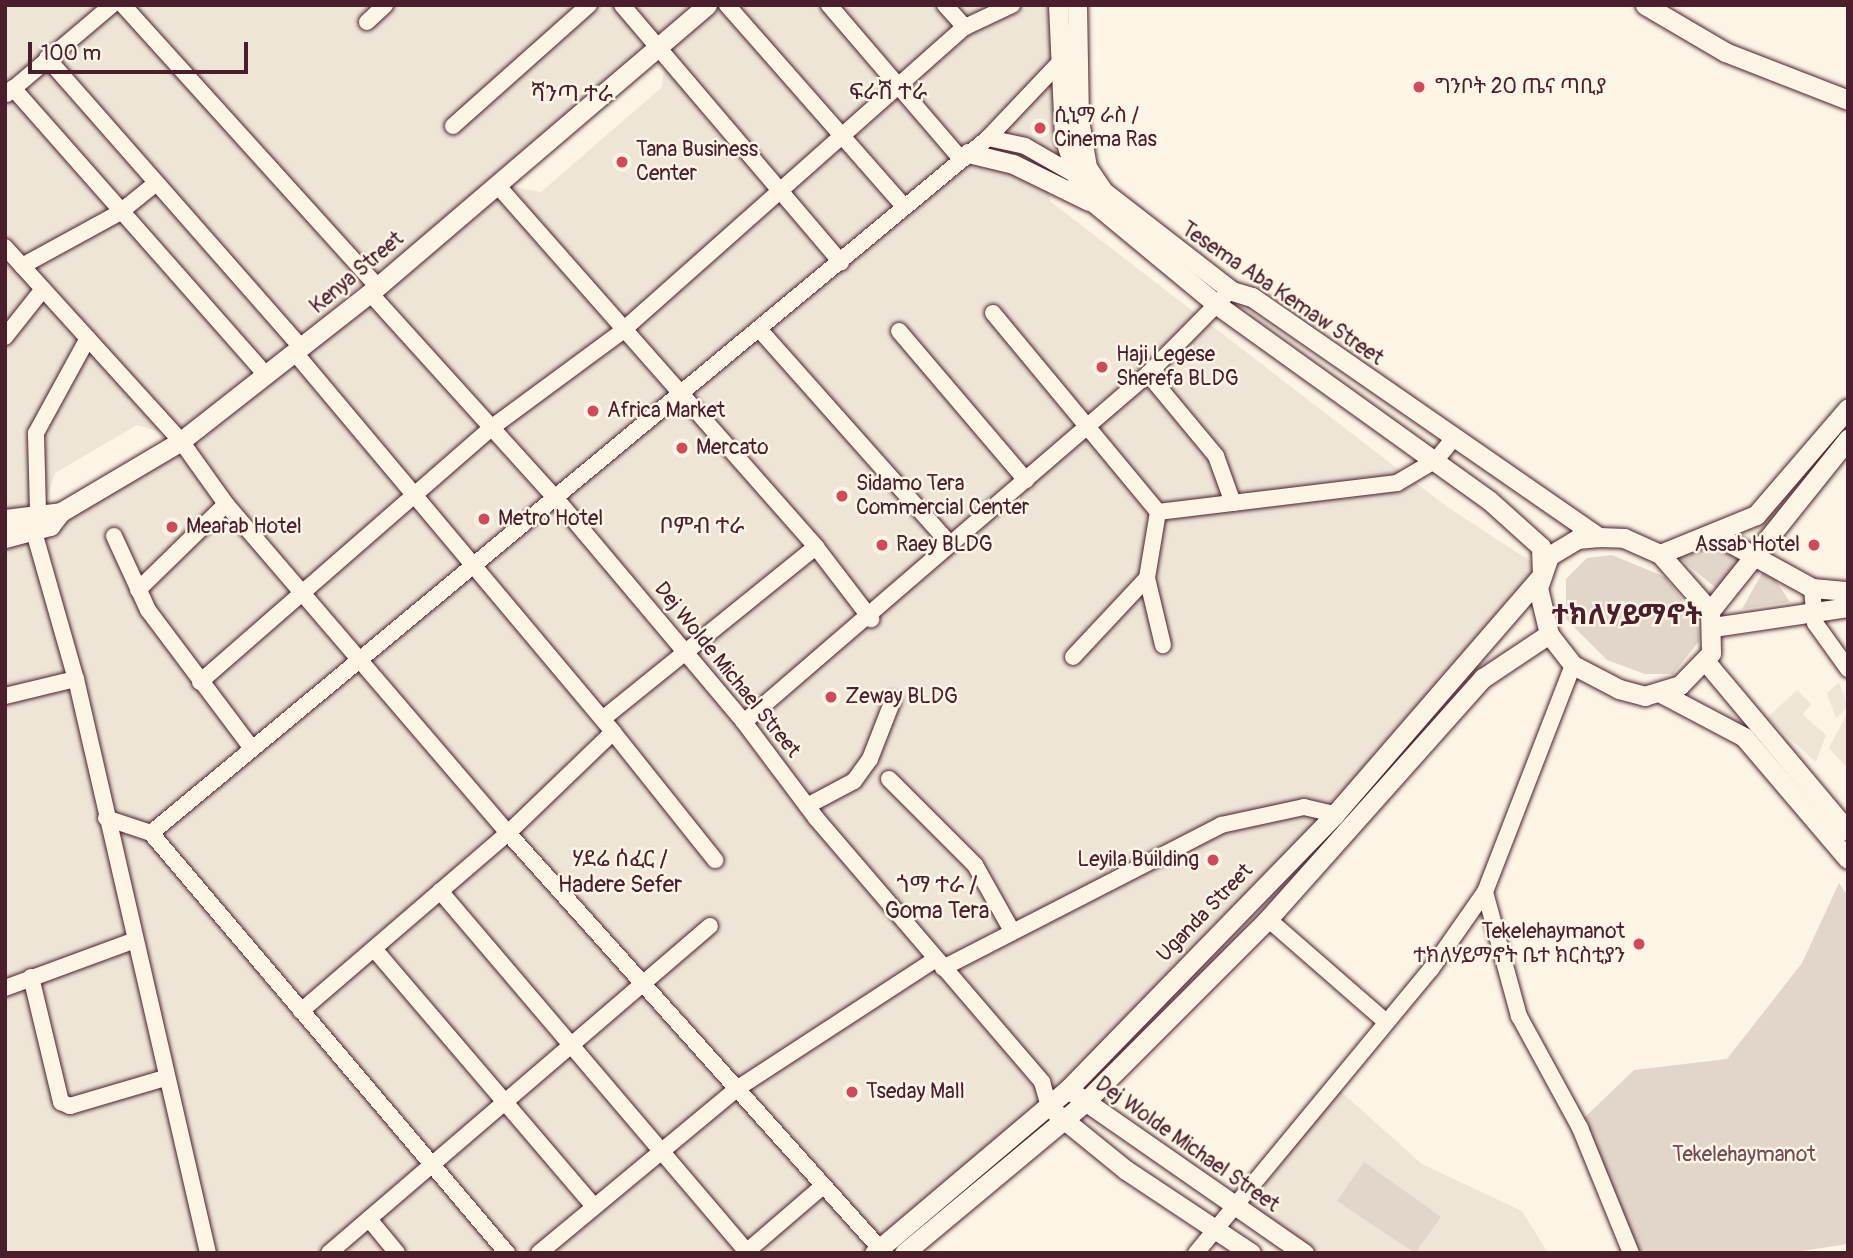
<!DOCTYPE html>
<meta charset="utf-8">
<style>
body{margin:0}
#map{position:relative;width:1853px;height:1258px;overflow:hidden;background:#fcf5e5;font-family:Pangolin,"Noto Sans Ethiopic",sans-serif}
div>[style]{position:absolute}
.built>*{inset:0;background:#eee5d7}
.green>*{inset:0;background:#e2d5ca}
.roads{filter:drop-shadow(0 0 2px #4a1f2b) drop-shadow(0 0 2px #4a1f2b)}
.minor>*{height:16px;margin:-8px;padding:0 8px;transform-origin:8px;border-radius:8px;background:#fcf5e5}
.major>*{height:19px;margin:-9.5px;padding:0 9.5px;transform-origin:9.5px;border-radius:9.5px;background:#fcf5e5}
.dots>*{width:19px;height:19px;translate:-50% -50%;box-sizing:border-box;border:4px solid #fcf5e5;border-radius:50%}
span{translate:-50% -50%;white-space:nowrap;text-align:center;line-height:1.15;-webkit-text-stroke:5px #fcf5e5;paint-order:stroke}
.poi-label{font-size:21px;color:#4a1f2b}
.left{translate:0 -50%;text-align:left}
.right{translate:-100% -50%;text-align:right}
.street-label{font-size:21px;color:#4a1f2b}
.park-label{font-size:21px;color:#704c53}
.neighbourhood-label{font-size:23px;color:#4a1f2b}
.district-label{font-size:28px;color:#4a1f2b;font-weight:700}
.frame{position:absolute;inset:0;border:7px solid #4a1f2b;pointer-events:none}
.scale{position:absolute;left:28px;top:42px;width:220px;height:32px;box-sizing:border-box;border:4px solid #4a1f2b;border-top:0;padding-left:9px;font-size:21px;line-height:24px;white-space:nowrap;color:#4a1f2b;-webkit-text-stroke:5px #fcf5e5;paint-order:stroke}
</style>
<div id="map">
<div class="built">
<i style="clip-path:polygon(evenodd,5px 5px,1056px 5px,1058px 138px,1050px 201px,1446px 506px,1535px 564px,1531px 581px,1330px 810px,1071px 1081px,866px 1253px,5px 1253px,5px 533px,40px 524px,193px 443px,379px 290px,364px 282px,201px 425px,193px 442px,137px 425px,55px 473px,39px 521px,5px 529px,5px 5px,667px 44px,662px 87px,541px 192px,506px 185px,667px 44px)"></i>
<i style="clip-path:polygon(1839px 682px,1848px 707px,1836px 718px,1827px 693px)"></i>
<i style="clip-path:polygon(1797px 690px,1811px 704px,1803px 715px,1826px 735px,1816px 762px,1767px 718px)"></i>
<i style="clip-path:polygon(1848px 712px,1848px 769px,1829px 748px)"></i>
<i style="clip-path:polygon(1338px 1089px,1422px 1164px,1522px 1211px,1548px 1253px,1315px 1253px,1248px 1207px)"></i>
</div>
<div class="green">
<i style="clip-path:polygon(1716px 541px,1751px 557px,1723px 594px,1676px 555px)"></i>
<i style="clip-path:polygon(1612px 555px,1665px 577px,1698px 621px,1699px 641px,1673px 674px,1645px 674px,1607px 660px,1566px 619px,1566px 579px,1587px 558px)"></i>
<i style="clip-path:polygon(1766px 566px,1790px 602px,1742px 609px)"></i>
<i style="clip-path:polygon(1839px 883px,1848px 896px,1848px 1244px,1789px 1253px,1640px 1253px,1583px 1119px,1634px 1070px,1727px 1059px,1802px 963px)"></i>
<i style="clip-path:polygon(1364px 1162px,1441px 1217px,1415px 1253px,1337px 1201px)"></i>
</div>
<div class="roads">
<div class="minor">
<i style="left:123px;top:5px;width:380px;rotate:47.9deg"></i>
<i style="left:622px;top:5px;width:338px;rotate:49.6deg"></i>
<i style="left:727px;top:5px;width:266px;rotate:48.7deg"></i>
<i style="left:829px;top:5px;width:203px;rotate:49.4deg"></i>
<i style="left:945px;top:5px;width:30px;rotate:48deg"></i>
<i style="left:367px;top:22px;width:25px;rotate:-43deg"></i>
<i style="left:47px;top:58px;width:386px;rotate:48.7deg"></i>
<i style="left:13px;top:88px;width:384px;rotate:48.6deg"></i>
<i style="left:7px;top:94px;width:138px;rotate:-40.3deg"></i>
<i style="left:453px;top:126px;width:182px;rotate:-41.7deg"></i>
<i style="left:988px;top:138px;width:38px;rotate:12deg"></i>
<i style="left:1025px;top:146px;width:54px;rotate:29.9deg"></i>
<i style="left:498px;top:186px;width:481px;rotate:48.6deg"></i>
<i style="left:816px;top:547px;width:91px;rotate:52.6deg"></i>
<i style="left:5px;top:247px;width:262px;rotate:47.8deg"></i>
<i style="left:181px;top:441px;width:77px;rotate:54.5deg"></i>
<i style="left:226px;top:504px;width:433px;rotate:49.4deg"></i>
<i style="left:508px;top:833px;width:564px;rotate:48.16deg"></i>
<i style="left:22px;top:266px;width:111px;rotate:-28.7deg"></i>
<i style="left:119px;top:213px;width:45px;rotate:-38.7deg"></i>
<i style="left:370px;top:293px;width:280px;rotate:47.9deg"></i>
<i style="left:558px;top:501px;width:289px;rotate:49.9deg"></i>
<i style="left:744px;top:722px;width:120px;rotate:53.1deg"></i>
<i style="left:816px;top:818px;width:348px;rotate:49.4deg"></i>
<i style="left:1042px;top:1082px;width:25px;rotate:74deg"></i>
<i style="left:993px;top:313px;width:259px;rotate:50.3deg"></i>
<i style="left:759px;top:329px;width:288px;rotate:48.4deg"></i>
<i style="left:899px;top:331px;width:196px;rotate:49.6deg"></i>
<i style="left:5px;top:337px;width:61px;rotate:-51.6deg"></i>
<i style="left:296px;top:354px;width:493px;rotate:50deg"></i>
<i style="left:613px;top:732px;width:146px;rotate:136.1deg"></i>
<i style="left:508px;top:833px;width:273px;rotate:139.3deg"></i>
<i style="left:1148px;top:374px;width:107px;rotate:50.3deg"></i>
<i style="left:1216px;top:456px;width:50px;rotate:70.1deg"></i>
<i style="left:38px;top:511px;width:78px;rotate:-91.5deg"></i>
<i style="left:36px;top:433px;width:108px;rotate:-61.3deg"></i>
<i style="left:1158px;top:512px;width:241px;rotate:-6.9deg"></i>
<i style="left:1397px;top:483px;width:45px;rotate:-30.5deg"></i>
<i style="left:1436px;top:460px;width:27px;rotate:-51deg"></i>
<i style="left:1158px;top:512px;width:67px;rotate:99.5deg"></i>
<i style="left:1147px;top:578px;width:69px;rotate:76.6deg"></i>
<i style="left:34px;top:532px;width:153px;rotate:74.1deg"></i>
<i style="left:76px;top:679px;width:589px;rotate:77.05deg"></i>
<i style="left:114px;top:536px;width:81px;rotate:65.3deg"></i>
<i style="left:148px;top:610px;width:171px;rotate:53.1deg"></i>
<i style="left:1812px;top:588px;width:35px;rotate:85deg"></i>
<i style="left:1815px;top:623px;width:57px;rotate:54.3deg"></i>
<i style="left:138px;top:590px;width:123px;rotate:-44.3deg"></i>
<i style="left:1073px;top:657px;width:108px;rotate:-46.9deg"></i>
<i style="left:200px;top:682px;width:386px;rotate:-41.1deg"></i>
<i style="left:491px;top:428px;width:162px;rotate:-36.4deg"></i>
<i style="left:621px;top:332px;width:460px;rotate:-41.6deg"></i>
<i style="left:965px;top:27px;width:52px;rotate:-25.1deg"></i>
<i style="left:5px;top:696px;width:73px;rotate:-13.5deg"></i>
<i style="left:605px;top:717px;width:271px;rotate:-38.9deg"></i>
<i style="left:744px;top:722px;width:533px;rotate:-40.74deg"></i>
<i style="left:1148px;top:374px;width:108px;rotate:-45.4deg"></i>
<i style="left:613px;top:732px;width:164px;rotate:51.4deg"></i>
<i style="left:889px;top:779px;width:122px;rotate:45deg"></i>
<i style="left:975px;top:865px;width:76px;rotate:60.7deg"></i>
<i style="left:807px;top:806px;width:53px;rotate:-28deg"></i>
<i style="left:854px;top:781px;width:27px;rotate:-54deg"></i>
<i style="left:870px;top:759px;width:63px;rotate:-68.7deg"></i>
<i style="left:106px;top:818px;width:47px;rotate:18.4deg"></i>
<i style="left:440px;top:891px;width:474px;rotate:49.6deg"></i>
<i style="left:1485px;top:892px;width:129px;rotate:74.7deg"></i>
<i style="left:1519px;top:1016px;width:128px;rotate:61.4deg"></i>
<i style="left:1580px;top:1128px;width:135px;rotate:67.8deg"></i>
<i style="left:1268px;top:919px;width:155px;rotate:41.1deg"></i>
<i style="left:375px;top:950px;width:334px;rotate:49.5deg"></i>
<i style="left:943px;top:968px;width:313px;rotate:-27.2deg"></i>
<i style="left:1221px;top:825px;width:85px;rotate:-12.2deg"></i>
<i style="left:1304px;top:807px;width:32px;rotate:13deg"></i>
<i style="left:31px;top:977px;width:129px;rotate:76.5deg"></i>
<i style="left:61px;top:1102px;width:10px;rotate:24deg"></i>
<i style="left:70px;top:1106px;width:99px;rotate:-16.4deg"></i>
<i style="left:5px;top:988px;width:136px;rotate:-20.2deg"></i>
<i style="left:369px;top:1219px;width:44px;rotate:50.5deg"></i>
<i style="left:329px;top:1253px;width:502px;rotate:-40.64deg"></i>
<i style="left:507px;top:1253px;width:551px;rotate:-130.29deg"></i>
<i style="left:151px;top:833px;width:1088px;rotate:-39.7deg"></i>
<i style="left:988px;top:138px;width:105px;rotate:-46.5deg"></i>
<i style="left:539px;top:1253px;width:259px;rotate:-39.7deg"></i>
<i style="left:738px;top:1088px;width:236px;rotate:-33.1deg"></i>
<i style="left:745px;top:1253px;width:103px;rotate:-40.7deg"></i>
<i style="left:1196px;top:1253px;width:369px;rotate:-50.4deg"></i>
<i style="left:1431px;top:969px;width:94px;rotate:-55deg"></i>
<i style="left:1485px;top:892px;width:243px;rotate:-68.8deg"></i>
</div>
<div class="major">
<i style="left:1058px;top:5px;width:132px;rotate:87.4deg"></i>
<i style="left:1064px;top:137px;width:59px;rotate:72.2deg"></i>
<i style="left:1082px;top:193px;width:174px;rotate:39.6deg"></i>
<i style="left:1216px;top:304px;width:337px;rotate:35.7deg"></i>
<i style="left:1490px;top:501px;width:69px;rotate:42deg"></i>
<i style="left:1541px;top:547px;width:24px;rotate:88deg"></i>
<i style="left:1077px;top:5px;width:115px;rotate:89deg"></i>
<i style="left:1079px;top:120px;width:48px;rotate:80.3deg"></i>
<i style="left:1087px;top:167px;width:29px;rotate:56deg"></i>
<i style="left:1103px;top:191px;width:163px;rotate:37.8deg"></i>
<i style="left:1232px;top:291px;width:21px;rotate:17deg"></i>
<i style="left:1252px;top:297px;width:422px;rotate:34.7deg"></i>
<i style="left:1645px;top:5px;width:93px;rotate:30.4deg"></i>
<i style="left:1725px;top:52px;width:132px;rotate:21.3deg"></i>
<i style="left:968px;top:153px;width:46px;rotate:13.7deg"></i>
<i style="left:1013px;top:164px;width:85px;rotate:26deg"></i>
<i style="left:5px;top:519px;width:56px;rotate:-7.1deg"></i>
<i style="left:61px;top:512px;width:139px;rotate:-30.6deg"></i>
<i style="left:181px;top:441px;width:240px;rotate:-38.1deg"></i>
<i style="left:370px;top:293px;width:443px;rotate:-40.5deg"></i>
<i style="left:1716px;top:535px;width:110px;rotate:28.9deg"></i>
<i style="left:1812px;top:588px;width:36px;rotate:5deg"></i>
<i style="left:1599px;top:537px;width:25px;rotate:2deg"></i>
<i style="left:1624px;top:538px;width:39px;rotate:24deg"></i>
<i style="left:1660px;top:554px;width:76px;rotate:48.7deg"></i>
<i style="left:1710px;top:611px;width:42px;rotate:88.6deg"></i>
<i style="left:1711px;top:653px;width:45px;rotate:134.1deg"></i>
<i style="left:1680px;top:685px;width:37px;rotate:163deg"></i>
<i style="left:1645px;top:696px;width:27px;rotate:-165deg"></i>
<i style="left:1619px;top:689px;width:52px;rotate:-152.4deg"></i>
<i style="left:1573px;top:665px;width:39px;rotate:-128deg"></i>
<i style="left:1549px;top:634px;width:47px;rotate:-103.4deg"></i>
<i style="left:1538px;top:588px;width:34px;rotate:-71deg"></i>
<i style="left:1549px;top:556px;width:33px;rotate:-31deg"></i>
<i style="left:1577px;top:539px;width:22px;rotate:-5deg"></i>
<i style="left:5px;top:538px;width:47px;rotate:-14.9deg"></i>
<i style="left:50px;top:526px;width:18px;rotate:-52deg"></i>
<i style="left:1660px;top:554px;width:104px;rotate:-22.1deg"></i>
<i style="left:1756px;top:515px;width:141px;rotate:-49.3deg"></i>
<i style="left:1710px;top:611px;width:221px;rotate:-51.3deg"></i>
<i style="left:1713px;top:627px;width:136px;rotate:-8.4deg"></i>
<i style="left:1706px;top:662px;width:221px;rotate:50deg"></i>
<i style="left:1661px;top:693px;width:94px;rotate:27.9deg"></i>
<i style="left:1744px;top:737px;width:160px;rotate:49.6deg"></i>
<i style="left:1075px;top:1094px;width:279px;rotate:34.8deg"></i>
<i style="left:1057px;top:1114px;width:89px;rotate:39.1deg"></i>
<i style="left:1126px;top:1170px;width:150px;rotate:33.6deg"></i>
<i style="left:874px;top:1253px;width:255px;rotate:-40.2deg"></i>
<i style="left:1069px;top:1088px;width:382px;rotate:-45.8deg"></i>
<i style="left:1335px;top:814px;width:315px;rotate:-49.1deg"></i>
<i style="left:904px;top:1253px;width:234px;rotate:-39.8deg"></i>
<i style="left:1084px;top:1103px;width:260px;rotate:-45deg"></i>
<i style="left:1268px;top:919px;width:323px;rotate:-48.3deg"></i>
<i style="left:1483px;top:678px;width:79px;rotate:-33.7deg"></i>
</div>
</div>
<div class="dots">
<i style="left:1419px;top:87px;background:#d1495b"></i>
<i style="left:1040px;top:128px;background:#d1495b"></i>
<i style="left:622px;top:162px;background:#d1495b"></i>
<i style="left:1102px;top:367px;background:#d1495b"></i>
<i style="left:593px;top:411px;background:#d1495b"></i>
<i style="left:682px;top:448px;background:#d1495b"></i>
<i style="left:842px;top:496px;background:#d1495b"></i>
<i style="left:484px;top:519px;background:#d1495b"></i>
<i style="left:172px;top:527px;background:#d1495b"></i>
<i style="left:882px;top:545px;background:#d1495b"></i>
<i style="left:1814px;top:545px;background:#d1495b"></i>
<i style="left:831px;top:697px;background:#d1495b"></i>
<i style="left:1213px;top:860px;background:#d1495b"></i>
<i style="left:1639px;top:944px;background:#d1495b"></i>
<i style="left:852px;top:1092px;background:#d1495b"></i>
</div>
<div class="poi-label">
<span class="left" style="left:1435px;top:87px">ግንቦት 20 ጤና ጣቢያ</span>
<span class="left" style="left:1054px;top:128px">ሲኒማ ራስ /<br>Cinema Ras</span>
<span class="left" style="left:636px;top:162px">Tana Business<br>Center</span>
<span class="left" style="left:1116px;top:367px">Haji Legese<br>Sherefa BLDG</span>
<span class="left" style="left:607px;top:411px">Africa Market</span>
<span class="left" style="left:696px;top:448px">Mercato</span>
<span class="left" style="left:856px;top:496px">Sidamo Tera<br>Commercial Center</span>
<span class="left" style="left:498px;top:519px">Metro Hotel</span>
<span class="left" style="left:186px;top:527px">Mearab Hotel</span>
<span class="left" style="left:896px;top:545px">Raey BLDG</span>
<span class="right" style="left:1800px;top:545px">Assab Hotel</span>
<span class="left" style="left:845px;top:697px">Zeway BLDG</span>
<span class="right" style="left:1199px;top:860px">Leyila Building</span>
<span class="right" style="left:1625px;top:944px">Tekelehaymanot<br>ተክለሃይማኖት ቤተ ክርስቲያን</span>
<span class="left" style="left:866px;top:1092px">Tseday Mall</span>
</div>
<div class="street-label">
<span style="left:357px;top:273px;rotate:-40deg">Kenya Street</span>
<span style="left:1282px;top:294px;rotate:34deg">Tesema Aba Kemaw Street</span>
<span style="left:727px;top:670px;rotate:51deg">Dej Wolde Michael Street</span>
<span style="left:1205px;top:913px;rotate:-46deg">Uganda Street</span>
<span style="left:1187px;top:1145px;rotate:35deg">Dej Wolde Michael Street</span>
</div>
<div class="park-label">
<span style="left:1744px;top:1155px">Tekelehaymanot</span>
</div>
<div class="neighbourhood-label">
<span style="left:888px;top:92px">ፍራሽ ተራ</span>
<span style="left:572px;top:94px">ሻንጣ ተራ</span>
<span style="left:702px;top:526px">ቦምብ ተራ</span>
<span style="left:620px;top:872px">ሃደሬ ሰፈር /<br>Hadere Sefer</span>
<span style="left:937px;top:898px">ጎማ ተራ /<br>Goma Tera</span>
</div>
<div class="district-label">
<span style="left:1627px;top:616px">ተክለሃይማኖት</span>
</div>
<div class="frame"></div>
<div class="scale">100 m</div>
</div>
